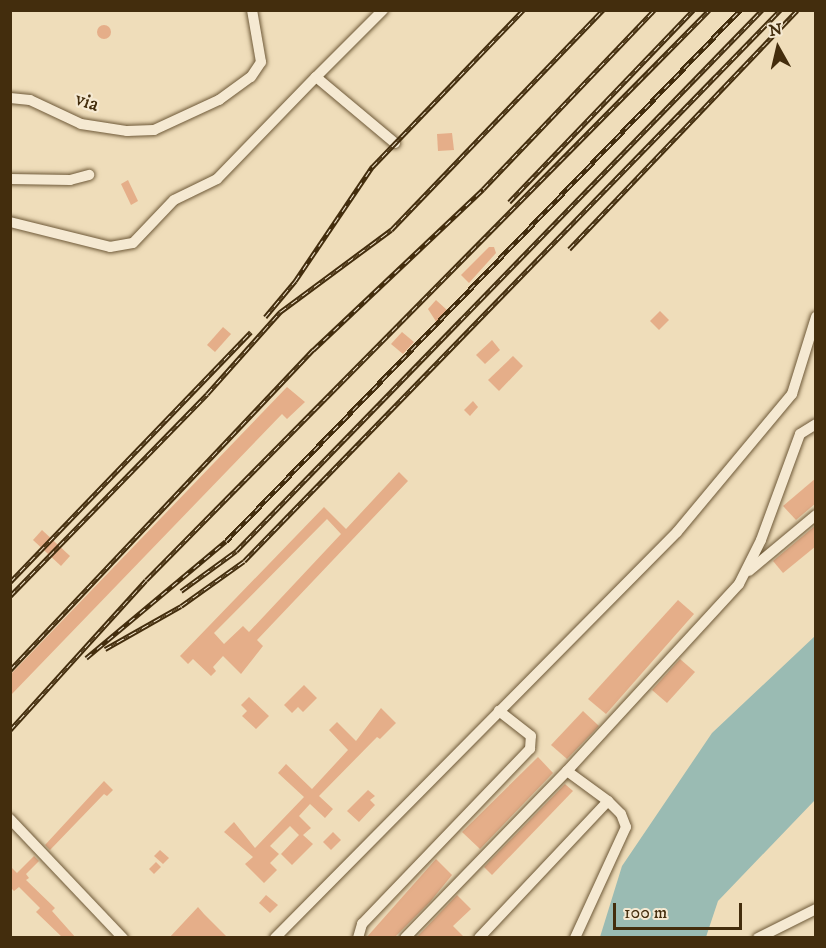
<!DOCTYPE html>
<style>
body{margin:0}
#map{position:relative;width:826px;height:948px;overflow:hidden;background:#efddba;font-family:"IM FELL DW Pica",serif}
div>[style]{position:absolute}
.water>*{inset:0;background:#9abbb3}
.building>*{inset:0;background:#e5ae89}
.round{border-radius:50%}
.roads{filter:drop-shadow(0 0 2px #6e5938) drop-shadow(0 0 2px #6e5938)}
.minor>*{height:10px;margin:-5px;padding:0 5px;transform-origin:5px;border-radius:5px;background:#f5e9d2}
.rail>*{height:4.5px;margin-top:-2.25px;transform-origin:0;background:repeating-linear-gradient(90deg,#f5e9d2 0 7px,#432d0d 0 14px);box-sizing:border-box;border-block:2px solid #432d0d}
span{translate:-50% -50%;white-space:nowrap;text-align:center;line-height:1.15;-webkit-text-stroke:4.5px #f5e9d2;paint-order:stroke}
.street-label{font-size:21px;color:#432d0d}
.frame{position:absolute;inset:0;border:12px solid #432d0d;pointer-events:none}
.north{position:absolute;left:748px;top:18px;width:60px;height:60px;-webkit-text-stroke:4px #f5e9d2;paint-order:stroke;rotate:352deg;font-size:16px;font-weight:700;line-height:24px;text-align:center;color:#432d0d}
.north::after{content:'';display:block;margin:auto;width:21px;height:27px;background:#432d0d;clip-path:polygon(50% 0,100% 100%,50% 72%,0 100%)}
.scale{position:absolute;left:613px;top:903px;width:129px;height:27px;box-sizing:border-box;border:3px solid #432d0d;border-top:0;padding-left:8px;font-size:18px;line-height:21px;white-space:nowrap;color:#432d0d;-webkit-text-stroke:4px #f5e9d2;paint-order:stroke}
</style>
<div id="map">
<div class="water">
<i style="clip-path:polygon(815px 636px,815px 800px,718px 901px,706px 937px,600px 937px,622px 866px,712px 733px)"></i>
</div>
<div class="building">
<i class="round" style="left:97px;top:25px;width:14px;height:14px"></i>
<i style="clip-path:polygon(452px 133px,454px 150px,438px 151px,437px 134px)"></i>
<i style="clip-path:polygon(128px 180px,138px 201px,131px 205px,121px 184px)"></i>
<i style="clip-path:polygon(489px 247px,494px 247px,496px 253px,469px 283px,461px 275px)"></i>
<i style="clip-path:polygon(436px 300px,448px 311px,437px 323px,428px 309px)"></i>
<i style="clip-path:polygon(660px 311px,669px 320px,659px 330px,650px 321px)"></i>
<i style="clip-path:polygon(223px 327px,231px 334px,215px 352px,207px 345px)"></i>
<i style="clip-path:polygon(402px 332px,414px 342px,403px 354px,391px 344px)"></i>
<i style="clip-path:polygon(492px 340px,500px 350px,485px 364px,476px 355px)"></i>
<i style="clip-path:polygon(513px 356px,523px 366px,499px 391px,488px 380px)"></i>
<i style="clip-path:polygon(287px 387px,305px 402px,287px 419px,282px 414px,10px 696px,10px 675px)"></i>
<i style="clip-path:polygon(473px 401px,478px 407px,470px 416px,464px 410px)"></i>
<i style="clip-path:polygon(evenodd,399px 472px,408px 481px,257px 640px,263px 646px,241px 674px,223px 656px,213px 667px,216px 671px,211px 676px,193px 659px,188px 664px,180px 656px,324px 507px,346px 529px,399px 472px,327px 519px,341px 534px,249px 632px,243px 626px,224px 644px,214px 633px,327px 519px)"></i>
<i style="clip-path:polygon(816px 478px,816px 503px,796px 520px,783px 506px)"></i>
<i style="clip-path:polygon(816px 525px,816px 546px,783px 573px,773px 561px)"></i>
<i style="clip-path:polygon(42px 530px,70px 556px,61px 566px,33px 540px)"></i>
<i style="clip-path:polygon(678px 600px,694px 614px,606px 714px,588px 699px)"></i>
<i style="clip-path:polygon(680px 659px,695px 672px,667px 703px,652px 690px)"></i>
<i style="clip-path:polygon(304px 685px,317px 698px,303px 712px,298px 707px,292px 713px,284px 705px)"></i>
<i style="clip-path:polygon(249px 697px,269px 716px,256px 729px,242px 716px,247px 711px,241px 705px)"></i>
<i style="clip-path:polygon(381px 708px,396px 723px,380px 739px,377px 737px,319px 796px,333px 809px,325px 818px,310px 804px,299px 816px,311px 828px,303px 835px,313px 844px,292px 865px,281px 854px,299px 835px,290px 826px,270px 846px,279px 854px,270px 863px,277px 870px,264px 883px,245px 864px,253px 857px,224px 832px,234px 822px,255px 848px,304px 797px,278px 773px,286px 764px,312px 789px,348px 750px,329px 730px,337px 722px,356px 741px)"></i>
<i style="clip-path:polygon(583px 711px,599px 726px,567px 759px,551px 745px)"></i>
<i style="clip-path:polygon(538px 757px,553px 773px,480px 849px,462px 832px)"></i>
<i style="clip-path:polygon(104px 781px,113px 790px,107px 796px,104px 794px,50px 850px,45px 845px)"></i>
<i style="clip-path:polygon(565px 784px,573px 791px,492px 875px,484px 867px)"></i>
<i style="clip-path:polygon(368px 790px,375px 796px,370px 800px,375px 805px,359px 822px,347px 811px)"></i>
<i style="clip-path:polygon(333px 832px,341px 840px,331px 850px,323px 842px)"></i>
<i style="clip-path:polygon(160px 850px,169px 858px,163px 864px,154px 856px)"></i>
<i style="clip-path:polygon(34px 856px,39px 861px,26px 874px,29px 878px,26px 880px,55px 908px,52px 911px,76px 938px,63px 938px,36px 912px,40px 908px,19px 887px,14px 891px,10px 887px,10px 866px,17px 873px)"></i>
<i style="clip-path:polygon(436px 859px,452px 875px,430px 902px,394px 938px,366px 938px)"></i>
<i style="clip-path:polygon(156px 862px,161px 867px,154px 874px,149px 869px)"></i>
<i style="clip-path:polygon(266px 895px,278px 905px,270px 913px,259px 903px)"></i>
<i style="clip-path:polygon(457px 895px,471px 909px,453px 926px,465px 938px,416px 938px)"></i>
<i style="clip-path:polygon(198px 907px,204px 914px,228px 938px,169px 938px)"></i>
</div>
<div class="roads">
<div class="minor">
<i style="left:316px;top:77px;width:95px;rotate:-45deg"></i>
<i style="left:10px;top:98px;width:20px;rotate:6deg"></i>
<i style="left:30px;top:100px;width:56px;rotate:25.2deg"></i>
<i style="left:81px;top:124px;width:47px;rotate:8.7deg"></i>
<i style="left:127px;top:131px;width:27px;rotate:-2deg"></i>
<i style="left:154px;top:130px;width:72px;rotate:-24.8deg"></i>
<i style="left:219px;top:100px;width:39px;rotate:-36deg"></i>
<i style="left:251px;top:77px;width:18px;rotate:-56deg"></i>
<i style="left:261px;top:62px;width:53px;rotate:-99.8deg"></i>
<i style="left:10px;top:179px;width:60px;rotate:1deg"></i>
<i style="left:70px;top:180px;width:20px;rotate:-15deg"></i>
<i style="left:10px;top:222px;width:103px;rotate:14deg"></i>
<i style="left:110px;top:247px;width:23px;rotate:-10deg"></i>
<i style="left:133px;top:243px;width:59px;rotate:-46.4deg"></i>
<i style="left:174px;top:200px;width:48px;rotate:-26deg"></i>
<i style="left:217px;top:179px;width:142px;rotate:-45.9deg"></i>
<i style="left:316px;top:77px;width:103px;rotate:39.9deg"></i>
<i style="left:749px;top:571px;width:87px;rotate:-39.9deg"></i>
<i style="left:567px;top:771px;width:254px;rotate:-47.4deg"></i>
<i style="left:739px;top:584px;width:49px;rotate:-63.4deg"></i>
<i style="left:761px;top:540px;width:113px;rotate:-69.8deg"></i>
<i style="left:800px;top:434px;width:19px;rotate:-32deg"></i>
<i style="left:10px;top:819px;width:164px;rotate:46.5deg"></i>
<i style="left:275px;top:938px;width:571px;rotate:-45.28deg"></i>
<i style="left:677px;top:532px;width:180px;rotate:-50.2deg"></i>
<i style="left:792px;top:394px;width:81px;rotate:-72.7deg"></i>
<i style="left:358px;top:938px;width:15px;rotate:-74deg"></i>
<i style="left:362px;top:924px;width:243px;rotate:-46.2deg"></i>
<i style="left:530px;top:749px;width:13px;rotate:-86deg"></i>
<i style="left:531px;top:736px;width:41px;rotate:-142deg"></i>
<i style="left:405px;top:938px;width:233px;rotate:-45.9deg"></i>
<i style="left:567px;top:771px;width:51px;rotate:36.2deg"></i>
<i style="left:608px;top:801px;width:18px;rotate:45deg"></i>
<i style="left:621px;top:814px;width:14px;rotate:69deg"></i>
<i style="left:626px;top:827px;width:122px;rotate:114.7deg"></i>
<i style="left:479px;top:938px;width:188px;rotate:-46.7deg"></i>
<i style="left:758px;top:938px;width:65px;rotate:-26.6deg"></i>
</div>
</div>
<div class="rail">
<i style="left:509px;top:202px;width:266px;rotate:-46.2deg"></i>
<i style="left:569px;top:249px;width:330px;rotate:-46.3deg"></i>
<i style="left:265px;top:317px;width:47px;rotate:-50.2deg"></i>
<i style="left:295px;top:281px;width:138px;rotate:-56deg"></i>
<i style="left:372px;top:167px;width:218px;rotate:-46.1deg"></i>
<i style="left:10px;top:582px;width:347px;rotate:-46.1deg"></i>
<i style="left:181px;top:591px;width:68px;rotate:-36deg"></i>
<i style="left:236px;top:551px;width:755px;rotate:-45.81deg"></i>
<i style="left:10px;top:596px;width:282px;rotate:-45.7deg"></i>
<i style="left:207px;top:394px;width:110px;rotate:-48.3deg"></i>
<i style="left:280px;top:312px;width:138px;rotate:-36.5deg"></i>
<i style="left:391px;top:230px;width:306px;rotate:-46.1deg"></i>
<i style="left:105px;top:649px;width:87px;rotate:-29.5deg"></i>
<i style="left:181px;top:606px;width:77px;rotate:-35.5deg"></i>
<i style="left:244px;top:561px;width:769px;rotate:-45.79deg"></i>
<i style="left:86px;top:658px;width:182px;rotate:-39.9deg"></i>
<i style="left:226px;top:541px;width:739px;rotate:-45.93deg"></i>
<i style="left:10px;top:670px;width:441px;rotate:-46.6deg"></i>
<i style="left:313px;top:350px;width:234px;rotate:-43.4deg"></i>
<i style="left:483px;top:189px;width:248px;rotate:-46.3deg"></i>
<i style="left:10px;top:730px;width:202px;rotate:-47.8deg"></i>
<i style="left:146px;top:580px;width:801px;rotate:-45.35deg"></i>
</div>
<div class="street-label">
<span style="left:87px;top:102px;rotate:18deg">via</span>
</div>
<div class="frame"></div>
<div class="north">N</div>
<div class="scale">100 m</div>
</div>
